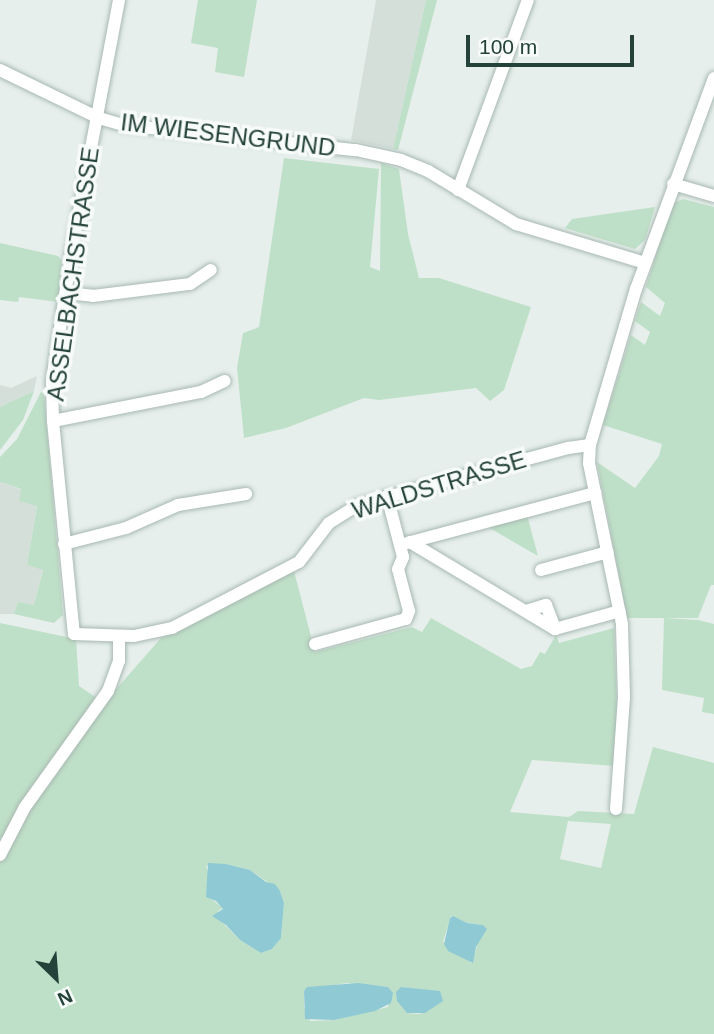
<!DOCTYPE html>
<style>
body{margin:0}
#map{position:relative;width:714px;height:1034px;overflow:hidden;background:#e6efeb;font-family:Arial,sans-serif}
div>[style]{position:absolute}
.built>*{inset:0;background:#d4dfda}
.green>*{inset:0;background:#bfe0c8}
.water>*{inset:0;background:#8ec9d4}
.roads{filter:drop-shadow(0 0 2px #a8b8b2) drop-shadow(0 0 2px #a8b8b2)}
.minor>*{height:12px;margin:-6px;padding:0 6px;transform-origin:6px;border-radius:6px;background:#fff}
span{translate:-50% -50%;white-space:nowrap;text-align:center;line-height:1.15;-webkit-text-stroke:7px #f7fbf9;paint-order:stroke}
.street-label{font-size:24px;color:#24423a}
.north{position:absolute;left:21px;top:943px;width:70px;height:70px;-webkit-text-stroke:5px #f7fbf9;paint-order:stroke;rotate:155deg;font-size:19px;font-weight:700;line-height:28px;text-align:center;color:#24423a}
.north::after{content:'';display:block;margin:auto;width:24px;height:32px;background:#24423a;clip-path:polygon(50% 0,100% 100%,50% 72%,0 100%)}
.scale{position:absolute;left:466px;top:35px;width:168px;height:32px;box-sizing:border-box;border:4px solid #24423a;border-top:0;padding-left:9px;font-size:21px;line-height:24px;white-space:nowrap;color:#24423a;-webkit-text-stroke:5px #f7fbf9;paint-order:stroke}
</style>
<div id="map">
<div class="built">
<i style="clip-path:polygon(376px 0,426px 0,393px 149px,351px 140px)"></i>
<i style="clip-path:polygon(37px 376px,34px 391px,0 407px,0 385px,11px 388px)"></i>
<i style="clip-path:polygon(0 482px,22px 490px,37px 505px,27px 565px,43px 569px,34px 605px,18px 603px,14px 614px,0 614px)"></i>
</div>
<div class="green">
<i style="clip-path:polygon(198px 0,257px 0,244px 77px,215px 72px,218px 48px,191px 43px)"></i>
<i style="clip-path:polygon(426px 0,437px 0,398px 150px,393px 149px)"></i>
<i style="clip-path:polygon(284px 158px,379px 169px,370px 267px,380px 271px,381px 163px,399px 169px,408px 234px,419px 278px,439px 278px,531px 307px,504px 390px,490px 401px,476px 388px,379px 400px,364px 398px,286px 428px,244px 438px,237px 368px,243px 333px,259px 327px)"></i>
<i style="clip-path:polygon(683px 199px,714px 207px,714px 585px,711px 585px,698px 618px,627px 618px,597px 462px,635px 488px,659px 456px,662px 444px,603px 425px,631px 335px,645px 345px,650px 332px,635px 321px,641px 302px,660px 316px,665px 303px,646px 287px,672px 204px)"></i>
<i style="clip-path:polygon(655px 207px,645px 240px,635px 249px,565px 228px,572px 219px)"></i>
<i style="clip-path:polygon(0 243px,58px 256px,64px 263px,58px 302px,19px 297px,18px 302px,0 300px)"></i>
<i style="clip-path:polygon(34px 391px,23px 420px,0 450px,0 407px)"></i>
<i style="clip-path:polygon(41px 392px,44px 394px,63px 615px,54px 623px,14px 614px,18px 602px,34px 605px,43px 570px,27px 565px,37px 506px,19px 501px,21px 489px,0 482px,0 457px,17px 439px)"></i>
<i style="clip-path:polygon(527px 515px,538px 556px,486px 526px)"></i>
<i style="clip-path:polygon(evenodd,294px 571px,315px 652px,412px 627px,422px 632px,431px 618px,521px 669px,532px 666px,540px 652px,545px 654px,556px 635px,559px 643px,614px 628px,618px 736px,615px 766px,532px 760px,510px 812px,569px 817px,578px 811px,634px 814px,653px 747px,714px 763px,714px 1034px,0 1034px,0 623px,76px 639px,79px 686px,104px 703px,161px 638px,294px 571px,568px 821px,611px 824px,601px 868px,560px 859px,568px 821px,294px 571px,226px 864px,250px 870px,280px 891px,284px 903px,281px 938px,272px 949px,261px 953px,240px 940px,220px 920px,218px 911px,223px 908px,206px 895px,209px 875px,206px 866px,226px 864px,294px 571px,451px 916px,467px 923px,483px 925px,472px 963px,443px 942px,451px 916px,294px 571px,347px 983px,388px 987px,388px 1007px,334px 1020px,310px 1021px,304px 1007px,304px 990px,347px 983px,294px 571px,401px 987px,431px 991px,430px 1010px,419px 1014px,407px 1013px,401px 987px)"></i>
<i style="clip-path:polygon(664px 618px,698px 620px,714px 624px,714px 714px,702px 712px,704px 698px,662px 690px)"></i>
</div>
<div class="water">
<i style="clip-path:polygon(208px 863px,226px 864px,250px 870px,266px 882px,275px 884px,280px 891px,284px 903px,281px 938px,272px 949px,261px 953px,240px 940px,226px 925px,212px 916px,223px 909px,216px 901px,206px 897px)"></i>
<i style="clip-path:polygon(453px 916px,467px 923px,483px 925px,487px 929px,476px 947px,473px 963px,448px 951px,444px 944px,450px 918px)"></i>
<i style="clip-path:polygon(358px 983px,388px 987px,393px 993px,391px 1003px,375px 1011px,334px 1020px,305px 1019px,304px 991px,307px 987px)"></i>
<i style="clip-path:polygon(401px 987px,440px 991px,443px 1001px,425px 1013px,407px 1013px,397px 1001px,396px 992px)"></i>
</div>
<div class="roads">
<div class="minor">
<i style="left:119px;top:0;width:259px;rotate:100.7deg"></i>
<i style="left:71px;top:255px;width:127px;rotate:98.6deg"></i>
<i style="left:52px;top:381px;width:40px;rotate:88.6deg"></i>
<i style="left:53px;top:421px;width:214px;rotate:84.4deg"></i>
<i style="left:74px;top:634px;width:60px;rotate:1.9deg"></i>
<i style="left:134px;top:636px;width:39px;rotate:-12deg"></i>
<i style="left:172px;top:628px;width:143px;rotate:-27.5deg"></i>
<i style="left:299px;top:562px;width:49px;rotate:-52.4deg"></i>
<i style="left:329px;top:523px;width:34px;rotate:-32deg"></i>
<i style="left:358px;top:505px;width:218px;rotate:-15.2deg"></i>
<i style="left:568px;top:448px;width:22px;rotate:-8deg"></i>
<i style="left:0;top:70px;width:110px;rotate:25.9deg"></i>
<i style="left:99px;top:118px;width:26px;rotate:16deg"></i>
<i style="left:124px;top:125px;width:233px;rotate:6.2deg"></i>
<i style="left:356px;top:150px;width:46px;rotate:12.5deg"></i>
<i style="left:401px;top:160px;width:29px;rotate:22deg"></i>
<i style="left:428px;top:171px;width:103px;rotate:31.1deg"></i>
<i style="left:516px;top:224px;width:135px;rotate:16.8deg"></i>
<i style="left:673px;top:184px;width:43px;rotate:16.3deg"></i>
<i style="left:458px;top:190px;width:202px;rotate:-69.8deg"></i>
<i style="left:66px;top:293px;width:27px;rotate:6deg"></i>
<i style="left:93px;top:296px;width:98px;rotate:-7.1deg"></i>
<i style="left:190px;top:284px;width:25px;rotate:-34deg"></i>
<i style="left:53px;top:421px;width:151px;rotate:-11.1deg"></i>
<i style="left:201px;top:392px;width:26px;rotate:-25deg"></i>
<i style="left:410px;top:542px;width:169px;rotate:31deg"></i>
<i style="left:555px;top:629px;width:67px;rotate:-15.5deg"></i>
<i style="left:407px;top:543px;width:195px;rotate:-14.9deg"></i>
<i style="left:64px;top:544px;width:64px;rotate:-14.5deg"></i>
<i style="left:126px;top:528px;width:57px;rotate:-23.9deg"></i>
<i style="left:178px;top:505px;width:69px;rotate:-9.2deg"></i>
<i style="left:541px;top:570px;width:69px;rotate:-15deg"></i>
<i style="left:526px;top:611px;width:21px;rotate:-17deg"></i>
<i style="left:546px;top:605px;width:26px;rotate:69deg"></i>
<i style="left:315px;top:644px;width:94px;rotate:-15.4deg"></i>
<i style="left:406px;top:619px;width:9px;rotate:-69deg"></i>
<i style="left:409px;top:611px;width:43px;rotate:-104.7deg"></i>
<i style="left:398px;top:569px;width:13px;rotate:-67deg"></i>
<i style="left:403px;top:557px;width:63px;rotate:-104.7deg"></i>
<i style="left:616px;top:809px;width:112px;rotate:-85.9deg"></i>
<i style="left:624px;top:697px;width:73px;rotate:-91.6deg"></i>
<i style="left:622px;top:624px;width:164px;rotate:-101.6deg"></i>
<i style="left:589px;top:463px;width:18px;rotate:-87deg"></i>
<i style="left:590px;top:445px;width:163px;rotate:-73.6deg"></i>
<i style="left:636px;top:289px;width:225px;rotate:-69.7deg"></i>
<i style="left:0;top:855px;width:54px;rotate:-62.5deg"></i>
<i style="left:25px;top:807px;width:143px;rotate:-54.4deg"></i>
<i style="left:108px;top:691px;width:32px;rotate:-70deg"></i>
<i style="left:119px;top:661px;width:24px;rotate:-90deg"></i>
</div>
</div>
<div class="street-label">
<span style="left:228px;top:135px;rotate:7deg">IM WIESENGRUND</span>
<span style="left:73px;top:274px;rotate:-82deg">ASSELBACHSTRASSE</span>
<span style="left:439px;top:485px;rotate:-17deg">WALDSTRASSE</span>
</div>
<div class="north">N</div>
<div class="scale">100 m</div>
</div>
